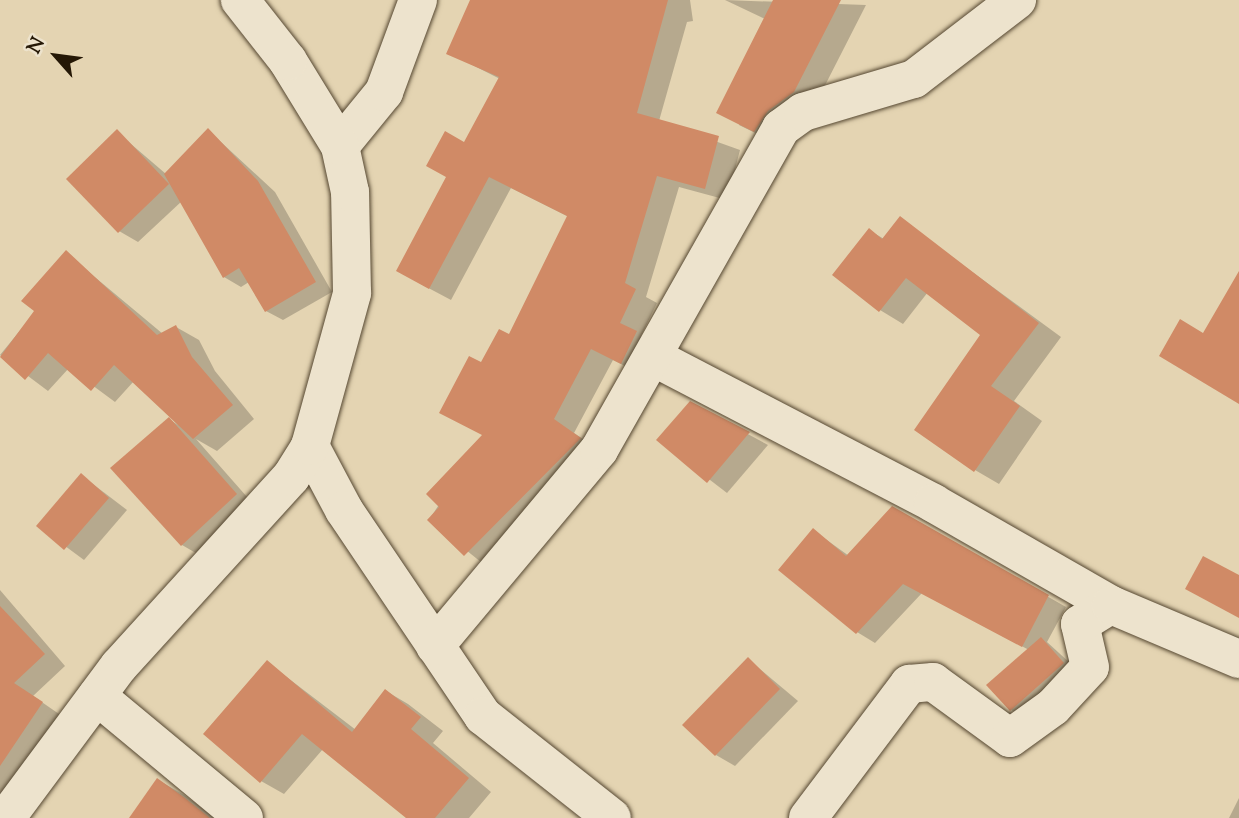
<!DOCTYPE html>
<style>
body{margin:0}
#map{position:relative;width:1239px;height:818px;overflow:hidden;background:#e4d4b2;font-family:"Sorts Mill Goudy",serif}
div>[style]{position:absolute}
.shadow>*{inset:0;background:#0003}
.building>*{inset:0;background:#d08a66}
.roads{filter:drop-shadow(0 0 2px #554731) drop-shadow(0 0 2px #554731)}
.minor>*{height:38px;margin:-19px;padding:0 19px;transform-origin:19px;border-radius:19px;background:#ede3cd}
span{translate:-50% -50%;white-space:nowrap;text-align:center;line-height:1.15;-webkit-text-stroke:5px #ede3cd;paint-order:stroke}
.north{position:absolute;left:21px;top:21px;width:70px;height:70px;-webkit-text-stroke:5px #ede3cd;paint-order:stroke;rotate:298deg;font-size:19px;font-weight:700;line-height:28px;text-align:center;color:#251806}
.north::after{content:'';display:block;margin:auto;width:24px;height:32px;background:#251806;clip-path:polygon(50% 0,100% 100%,50% 72%,0 100%)}
</style>
<div id="map">
<div class="shadow">
<i style="clip-path:polygon(472px 0,690px 0,693px 21px,687px 22px,659px 121px,740px 150px,727px 200px,679px 187px,646px 297px,657px 303px,641px 336px,658px 345px,643px 375px,613px 360px,574px 433px,601px 451px,487px 567px,429px 520px,484px 435px,509px 336px,569px 217px,511px 188px,451px 300px,419px 283px,465px 144px,500px 79px,449px 53px)"></i>
<i style="clip-path:polygon(725px 0,866px 5px,815px 105px,776px 143px,739px 125px,765px 19px)"></i>
<i style="clip-path:polygon(208px 130px,275px 192px,332px 292px,283px 320px,266px 311px,249px 282px,241px 287px,224px 277px,182px 201px,138px 242px,119px 231px,117px 132px,166px 174px)"></i>
<i style="clip-path:polygon(900px 219px,1061px 337px,1014px 401px,1042px 421px,999px 484px,975px 470px,982px 334px,928px 292px,903px 324px,880px 310px,869px 230px,884px 239px)"></i>
<i style="clip-path:polygon(66px 253px,163px 334px,176px 327px,199px 340px,215px 371px,254px 419px,217px 451px,196px 439px,255px 506px,201px 556px,182px 545px,169px 419px,178px 425px,134px 381px,115px 402px,69px 368px,48px 391px,0 355px,36px 311px)"></i>
<i style="clip-path:polygon(690px 403px,768px 445px,727px 493px,658px 440px)"></i>
<i style="clip-path:polygon(81px 475px,127px 510px,84px 560px,38px 526px)"></i>
<i style="clip-path:polygon(892px 508px,1066px 607px,1047px 642px,1082px 674px,1030px 720px,1011px 710px,1029px 650px,922px 593px,875px 643px,857px 632px,813px 530px,849px 556px)"></i>
<i style="clip-path:polygon(0 590px,65px 666px,33px 696px,62px 716px,0 814px)"></i>
<i style="clip-path:polygon(748px 659px,798px 701px,735px 766px,716px 755px)"></i>
<i style="clip-path:polygon(267px 662px,356px 730px,386px 691px,408px 704px,443px 731px,433px 743px,491px 792px,469px 818px,409px 818px,323px 749px,284px 794px,261px 781px)"></i>
<i style="clip-path:polygon(158px 780px,184px 795px,216px 818px,131px 818px)"></i>
<i style="clip-path:polygon(1239px 798px,1239px 818px,1229px 818px)"></i>
</div>
<div class="building">
<i style="clip-path:polygon(470px 0,668px 0,637px 113px,719px 136px,705px 189px,657px 176px,625px 283px,636px 289px,620px 323px,637px 331px,621px 364px,591px 349px,554px 419px,581px 438px,464px 556px,427px 520px,439px 507px,426px 494px,482px 435px,439px 413px,469px 356px,481px 362px,499px 329px,509px 334px,567px 216px,489px 177px,429px 289px,396px 271px,446px 177px,426px 166px,445px 131px,464px 142px,499px 77px,446px 54px)"></i>
<i style="clip-path:polygon(773px 0,841px 0,794px 92px,768px 111px,754px 132px,716px 113px)"></i>
<i style="clip-path:polygon(208px 128px,258px 181px,316px 282px,265px 312px,239px 268px,223px 278px,164px 174px)"></i>
<i style="clip-path:polygon(117px 129px,169px 184px,118px 233px,66px 179px)"></i>
<i style="clip-path:polygon(900px 216px,1039px 323px,991px 386px,1020px 406px,974px 472px,914px 430px,980px 335px,906px 278px,879px 312px,832px 275px,869px 228px,882px 239px)"></i>
<i style="clip-path:polygon(66px 250px,157px 335px,176px 325px,192px 357px,233px 405px,193px 439px,114px 365px,91px 391px,48px 353px,25px 380px,0 357px,34px 311px,21px 301px)"></i>
<i style="clip-path:polygon(1239px 271px,1239px 404px,1159px 356px,1180px 319px,1203px 333px)"></i>
<i style="clip-path:polygon(690px 401px,750px 432px,707px 483px,656px 440px)"></i>
<i style="clip-path:polygon(169px 417px,237px 494px,181px 546px,110px 468px)"></i>
<i style="clip-path:polygon(81px 473px,109px 498px,64px 550px,36px 526px)"></i>
<i style="clip-path:polygon(892px 506px,1049px 595px,1022px 647px,903px 584px,856px 634px,778px 570px,813px 528px,846px 556px)"></i>
<i style="clip-path:polygon(1203px 556px,1239px 575px,1239px 618px,1185px 589px)"></i>
<i style="clip-path:polygon(0 606px,45px 654px,14px 683px,43px 702px,0 766px)"></i>
<i style="clip-path:polygon(1041px 637px,1064px 663px,1010px 711px,986px 685px)"></i>
<i style="clip-path:polygon(748px 657px,780px 689px,715px 756px,682px 725px)"></i>
<i style="clip-path:polygon(267px 660px,352px 732px,385px 689px,421px 717px,411px 729px,469px 778px,435px 818px,406px 818px,302px 734px,260px 783px,203px 734px)"></i>
<i style="clip-path:polygon(157px 778px,185px 798px,210px 818px,129px 818px)"></i>
</div>
<div class="roads">
<div class="minor">
<i style="left:340px;top:146px;width:70px;rotate:-50.8deg"></i>
<i style="left:384px;top:92px;width:98px;rotate:-69.7deg"></i>
<i style="left:653px;top:357px;width:316px;rotate:27.5deg"></i>
<i style="left:933px;top:503px;width:205px;rotate:29.8deg"></i>
<i style="left:310px;top:446px;width:72px;rotate:62deg"></i>
<i style="left:344px;top:510px;width:249px;rotate:56deg"></i>
<i style="left:483px;top:716px;width:164px;rotate:38.3deg"></i>
<i style="left:435px;top:646px;width:256px;rotate:-50.1deg"></i>
<i style="left:599px;top:450px;width:370px;rotate:-60.5deg"></i>
<i style="left:781px;top:128px;width:27px;rotate:-36deg"></i>
<i style="left:803px;top:112px;width:116px;rotate:-16.6deg"></i>
<i style="left:914px;top:79px;width:130px;rotate:-37.5deg"></i>
<i style="left:97px;top:696px;width:191px;rotate:39.7deg"></i>
<i style="left:6px;top:818px;width:189px;rotate:-53.4deg"></i>
<i style="left:119px;top:666px;width:256px;rotate:-47.7deg"></i>
<i style="left:291px;top:477px;width:36px;rotate:-58deg"></i>
<i style="left:310px;top:446px;width:159px;rotate:-74.6deg"></i>
<i style="left:352px;top:293px;width:101px;rotate:-91.1deg"></i>
<i style="left:350px;top:192px;width:47px;rotate:-102.3deg"></i>
<i style="left:340px;top:146px;width:100px;rotate:-121.5deg"></i>
<i style="left:288px;top:61px;width:78px;rotate:-128.2deg"></i>
<i style="left:808px;top:818px;width:168px;rotate:-53deg"></i>
<i style="left:909px;top:684px;width:24px;rotate:-5deg"></i>
<i style="left:933px;top:682px;width:95px;rotate:36deg"></i>
<i style="left:1010px;top:738px;width:53px;rotate:-35.8deg"></i>
<i style="left:1053px;top:707px;width:54px;rotate:-47.2deg"></i>
<i style="left:1090px;top:667px;width:44px;rotate:-103.1deg"></i>
<i style="left:1080px;top:624px;width:36px;rotate:-32deg"></i>
<i style="left:1111px;top:605px;width:139px;rotate:22.9deg"></i>
</div>
</div>
<div class="north">N</div>
</div>
